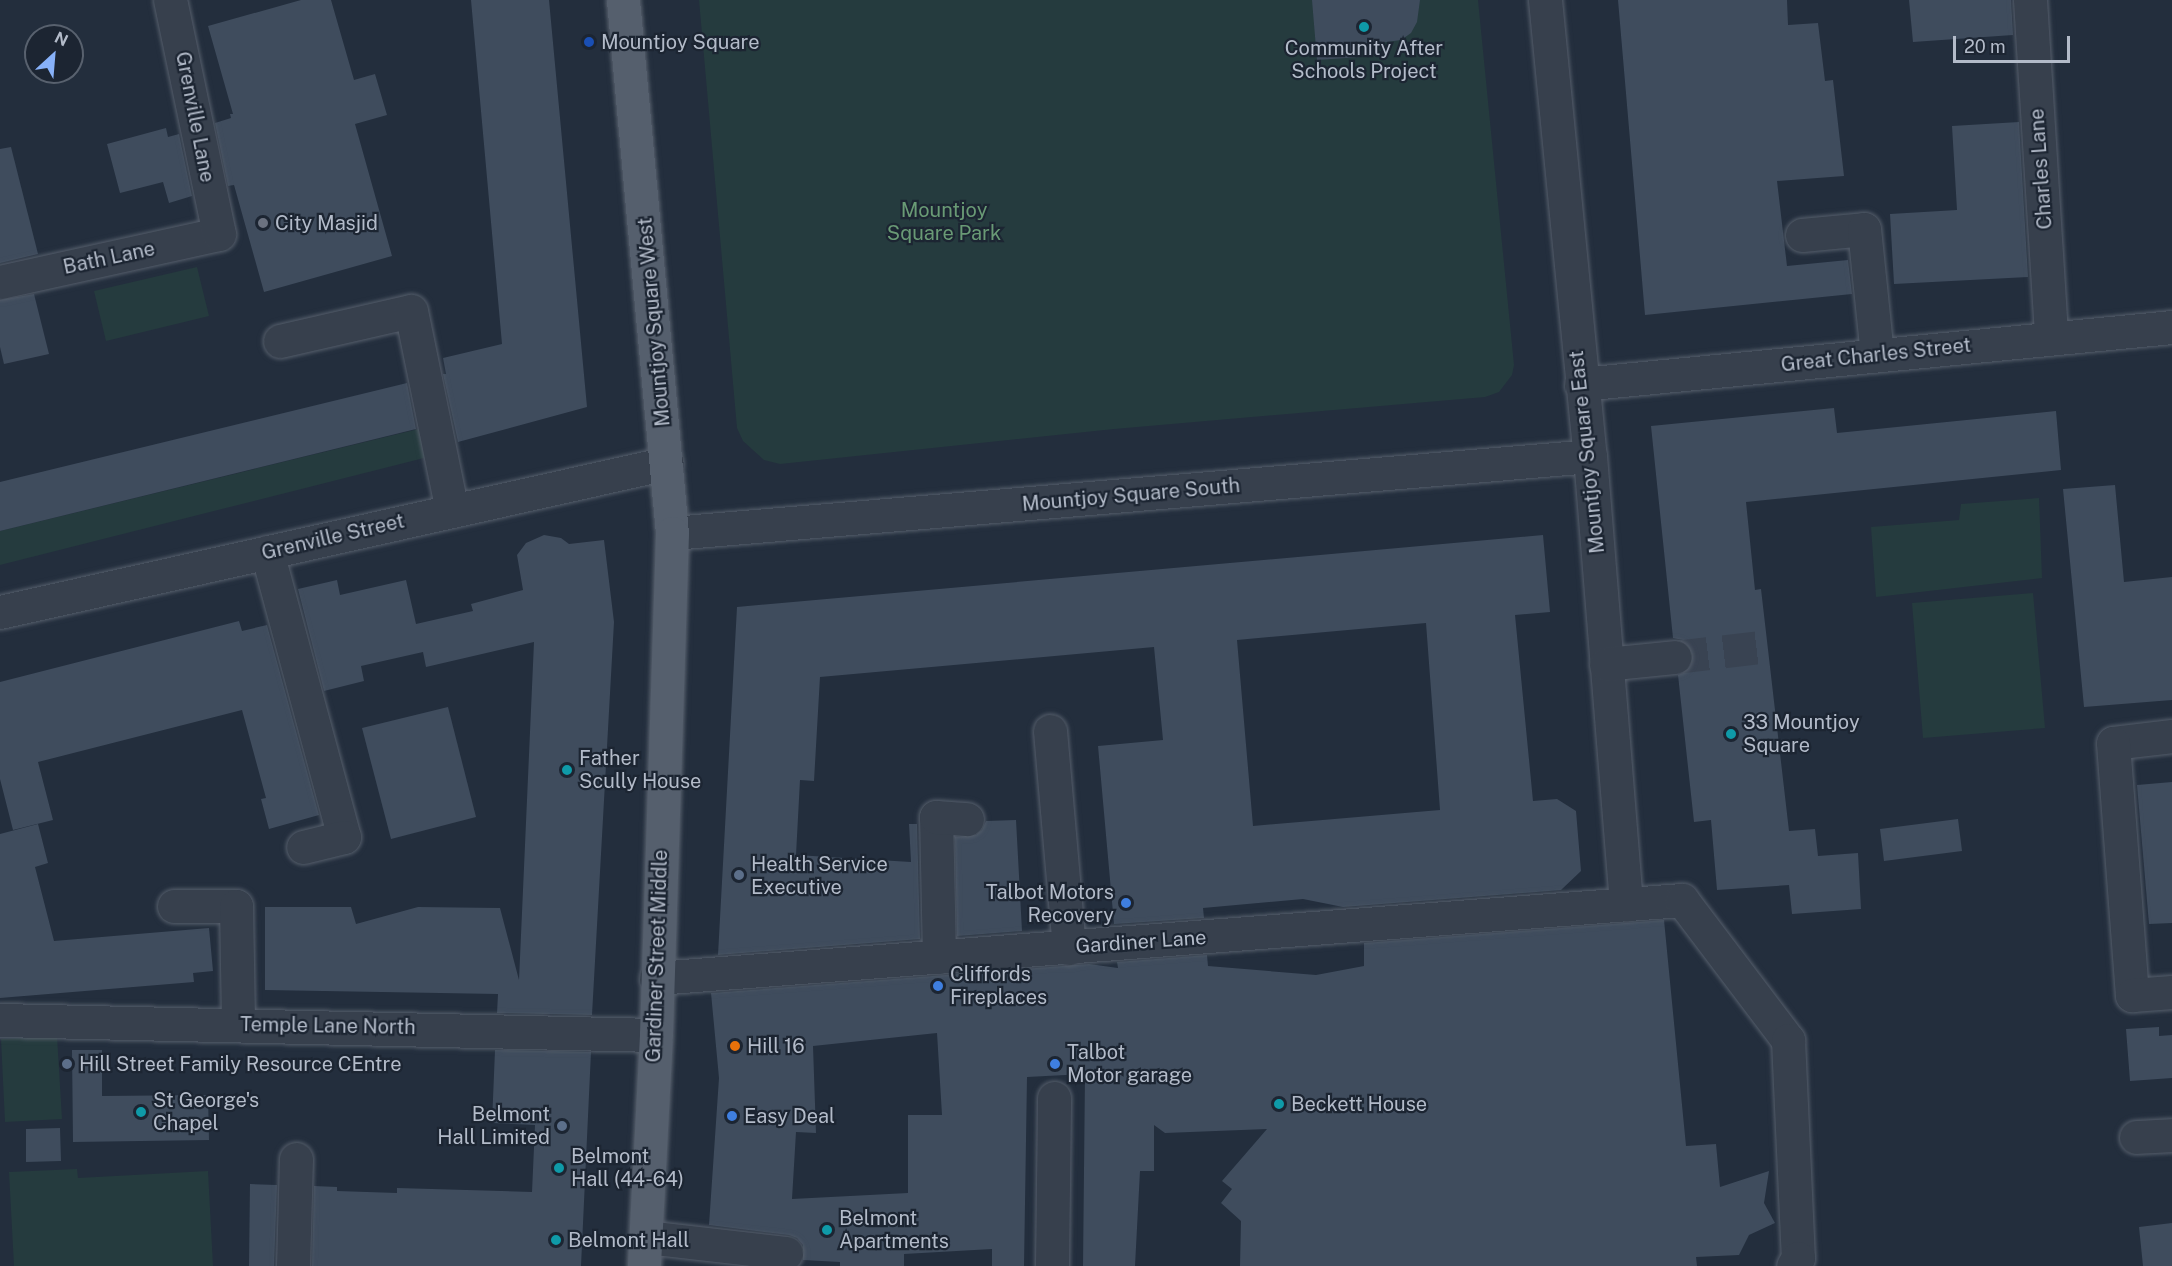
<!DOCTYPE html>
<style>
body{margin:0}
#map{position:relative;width:2172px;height:1266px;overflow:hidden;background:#232e3d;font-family:"Public Sans",sans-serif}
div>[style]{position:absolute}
.green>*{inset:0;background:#253b3e}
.building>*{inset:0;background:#3f4c5d}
.minor-tunnel>*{height:33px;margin-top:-16.5px;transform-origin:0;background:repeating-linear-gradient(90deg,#394352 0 33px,transparent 0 49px)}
.roads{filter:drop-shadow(0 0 2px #555e6b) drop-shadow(0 0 2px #555e6b)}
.minor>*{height:33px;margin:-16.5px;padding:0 16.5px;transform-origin:16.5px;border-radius:16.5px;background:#37404d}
.major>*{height:33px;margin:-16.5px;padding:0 16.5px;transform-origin:16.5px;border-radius:16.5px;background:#555f6d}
.dots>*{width:16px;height:16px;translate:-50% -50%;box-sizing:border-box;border:3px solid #1c2532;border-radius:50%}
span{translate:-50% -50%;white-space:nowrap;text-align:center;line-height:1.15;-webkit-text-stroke:4.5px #1c2532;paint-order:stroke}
.poi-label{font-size:20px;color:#b3bbc9}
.left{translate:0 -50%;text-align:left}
.right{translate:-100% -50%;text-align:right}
.street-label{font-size:20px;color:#b3bbc9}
.park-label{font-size:20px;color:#699a75}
.north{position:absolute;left:24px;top:24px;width:60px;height:60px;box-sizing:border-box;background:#1c2532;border:2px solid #58616e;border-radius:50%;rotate:26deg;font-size:16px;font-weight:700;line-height:24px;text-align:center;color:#b3bbc9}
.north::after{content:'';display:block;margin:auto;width:21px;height:27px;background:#87b1f9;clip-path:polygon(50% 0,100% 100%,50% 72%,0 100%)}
.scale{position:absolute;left:1953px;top:36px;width:117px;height:27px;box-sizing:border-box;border:3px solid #b3bbc9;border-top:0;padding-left:8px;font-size:18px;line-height:21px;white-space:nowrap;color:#b3bbc9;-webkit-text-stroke:4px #1c2532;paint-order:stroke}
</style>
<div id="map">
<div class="green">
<i style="clip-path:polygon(699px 0,1478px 0,1514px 365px,1512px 375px,1499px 392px,1485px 397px,1114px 429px,780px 464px,764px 460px,743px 441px,737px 428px)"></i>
<i style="clip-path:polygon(197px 267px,209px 316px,106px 341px,94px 291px)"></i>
<i style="clip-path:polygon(431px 426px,428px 457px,0 565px,0 531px)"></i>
<i style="clip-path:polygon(2039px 498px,2042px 578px,1876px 597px,1871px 527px,1959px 520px,1961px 504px)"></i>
<i style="clip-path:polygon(2033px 593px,2045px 728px,1923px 738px,1912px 603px)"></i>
<i style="clip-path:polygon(57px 1036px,62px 1119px,5px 1122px,1px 1039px)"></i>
<i style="clip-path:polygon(77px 1169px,78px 1178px,208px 1171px,213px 1266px,14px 1266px,9px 1172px)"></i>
</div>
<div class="building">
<i style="clip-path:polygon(301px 0,331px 0,354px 80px,375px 74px,387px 115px,355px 124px,392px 256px,264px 292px,234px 185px,228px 186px,215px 123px,231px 118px,230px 114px,233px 114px,208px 26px)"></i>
<i style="clip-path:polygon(471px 0,549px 0,587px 407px,458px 442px,443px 374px,446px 374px,443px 358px,502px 344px)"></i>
<i style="clip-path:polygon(1312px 0,1420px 0,1417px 22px,1411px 33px,1401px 40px,1359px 46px,1360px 57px,1317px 60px)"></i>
<i style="clip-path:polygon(1618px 0,1787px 0,1788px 25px,1818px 23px,1825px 81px,1833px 80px,1844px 176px,1777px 181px,1787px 266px,1848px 260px,1852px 294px,1645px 315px)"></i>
<i style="clip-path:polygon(1909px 0,2011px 0,2013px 35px,1913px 42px)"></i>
<i style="clip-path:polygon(2019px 122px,2028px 277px,1894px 284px,1890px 214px,1957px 210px,1952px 126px)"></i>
<i style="clip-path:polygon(166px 128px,168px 137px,179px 134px,192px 196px,169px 203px,163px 182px,120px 193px,107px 144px)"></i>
<i style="clip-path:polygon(11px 147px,38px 254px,0 263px,0 149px)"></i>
<i style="clip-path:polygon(34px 294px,49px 354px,4px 364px,0 347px,0 300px)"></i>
<i style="clip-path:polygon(407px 383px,416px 429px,0 531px,0 482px)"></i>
<i style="clip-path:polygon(1834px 408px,1837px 433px,2056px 411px,2061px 470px,1746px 502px,1755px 590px,1761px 589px,1789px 831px,1815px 829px,1818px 856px,1858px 853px,1861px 909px,1792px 914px,1789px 885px,1717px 890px,1711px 820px,1694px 822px,1678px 675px,1686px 672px,1692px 665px,1694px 655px,1690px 646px,1683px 640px,1673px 638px,1651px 426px)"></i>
<i style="clip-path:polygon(2115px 485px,2124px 582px,2172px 577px,2172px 700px,2084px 707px,2063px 489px)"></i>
<i style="clip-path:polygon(544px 535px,561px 538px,569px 544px,604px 540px,614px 622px,592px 1015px,497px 1013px,498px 994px,265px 990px,265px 907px,351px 907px,356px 924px,418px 907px,500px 908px,519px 980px,534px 642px,426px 667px,423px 652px,361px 666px,364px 681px,324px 691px,298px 589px,337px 580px,340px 595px,406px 580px,416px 624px,473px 611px,471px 604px,523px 590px,517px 555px,526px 543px)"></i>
<i style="clip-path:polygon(evenodd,1543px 535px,1550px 612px,1515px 615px,1533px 801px,1557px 799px,1576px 811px,1581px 871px,1561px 890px,1343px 907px,1303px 899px,1203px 908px,1204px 918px,1114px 924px,1098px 746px,1163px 740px,1154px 647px,820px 677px,814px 781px,800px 780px,796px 855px,911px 862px,909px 824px,917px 824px,920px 939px,718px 955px,737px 607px,1543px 535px,1426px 623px,1440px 810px,1253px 826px,1237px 640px,1426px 623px)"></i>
<i style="clip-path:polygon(239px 621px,242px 631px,267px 625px,319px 815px,269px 829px,261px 799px,266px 798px,242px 710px,38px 762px,53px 820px,13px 830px,0 779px,0 682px)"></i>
<i style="clip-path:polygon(448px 707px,476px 817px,391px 839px,362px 728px)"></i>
<i style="clip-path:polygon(2172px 782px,2172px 923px,2149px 924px,2137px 785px)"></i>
<i style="clip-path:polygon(1958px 819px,1962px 851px,1884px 861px,1880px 829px)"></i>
<i style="clip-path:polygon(1016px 820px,1022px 931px,957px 936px,955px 837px,976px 835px,982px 830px,986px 821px)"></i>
<i style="clip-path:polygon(38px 824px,48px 863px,35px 867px,54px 941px,209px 928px,213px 971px,193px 973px,194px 982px,0 998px,0 834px)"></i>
<i style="clip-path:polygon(evenodd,1664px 920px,1686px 1146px,1716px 1144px,1720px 1187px,1769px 1171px,1764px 1203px,1775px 1223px,1749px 1235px,1739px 1255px,1696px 1257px,1697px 1266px,1240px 1266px,1241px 1221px,1221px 1203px,1232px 1189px,1222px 1181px,1267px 1129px,1165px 1133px,1154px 1125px,1154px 1171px,1140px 1171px,1135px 1266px,1083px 1266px,1085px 1074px,1027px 1077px,1024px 1266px,992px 1266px,992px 1249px,904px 1254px,904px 1266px,840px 1266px,840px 1262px,803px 1260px,803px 1245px,797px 1238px,789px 1235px,709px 1225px,719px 1078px,711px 993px,1089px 964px,1118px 968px,1117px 962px,1207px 955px,1208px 966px,1316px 975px,1364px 966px,1364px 943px,1664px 920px,937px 1033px,942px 1115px,908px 1115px,908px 1193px,792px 1199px,796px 1132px,816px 1133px,813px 1046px,937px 1033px)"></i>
<i style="clip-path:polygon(2159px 1027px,2159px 1036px,2172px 1035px,2172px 1078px,2130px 1081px,2126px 1029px)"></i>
<i style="clip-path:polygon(72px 1050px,102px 1050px,102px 1096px,208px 1095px,209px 1140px,73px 1142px)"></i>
<i style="clip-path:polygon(495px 1050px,591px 1052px,581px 1266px,312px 1266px,314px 1186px,337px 1187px,337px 1191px,397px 1193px,397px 1188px,532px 1192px,535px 1125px,492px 1123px)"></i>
<i style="clip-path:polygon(60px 1128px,61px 1161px,26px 1162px,26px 1129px)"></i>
<i style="clip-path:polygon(250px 1184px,277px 1185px,274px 1266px,249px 1266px)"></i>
<i style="clip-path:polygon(2172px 1223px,2172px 1266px,2143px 1266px,2139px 1227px)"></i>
</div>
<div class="minor-tunnel">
<i style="left:1675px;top:657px;width:94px;rotate:-6.7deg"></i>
</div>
<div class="roads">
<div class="minor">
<i style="left:1545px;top:0;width:458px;rotate:84.4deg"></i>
<i style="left:1590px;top:456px;width:450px;rotate:85.4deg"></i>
<i style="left:2030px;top:0;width:339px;rotate:86.4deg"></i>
<i style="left:1802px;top:235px;width:62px;rotate:-5.5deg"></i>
<i style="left:1864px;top:229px;width:126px;rotate:84.1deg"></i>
<i style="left:0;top:282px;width:224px;rotate:-12.4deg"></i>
<i style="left:219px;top:234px;width:239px;rotate:-101.8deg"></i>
<i style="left:280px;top:341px;width:134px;rotate:-12.9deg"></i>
<i style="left:411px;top:311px;width:204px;rotate:78.4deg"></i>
<i style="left:1581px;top:384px;width:594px;rotate:-5.51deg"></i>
<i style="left:672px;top:533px;width:921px;rotate:-4.79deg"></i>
<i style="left:267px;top:552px;width:295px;rotate:74.9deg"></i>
<i style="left:344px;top:837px;width:42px;rotate:166.3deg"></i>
<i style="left:0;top:612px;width:683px;rotate:-12.59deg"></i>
<i style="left:1606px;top:664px;width:69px;rotate:-5.8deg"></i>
<i style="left:1050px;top:731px;width:218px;rotate:85deg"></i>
<i style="left:2172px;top:736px;width:59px;rotate:173.2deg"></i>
<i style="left:2113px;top:743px;width:253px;rotate:85.7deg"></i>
<i style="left:2132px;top:995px;width:40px;rotate:-4.3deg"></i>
<i style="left:174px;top:906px;width:62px"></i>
<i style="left:236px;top:906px;width:118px;rotate:89deg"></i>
<i style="left:939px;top:957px;width:140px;rotate:-91.2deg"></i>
<i style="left:936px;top:817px;width:31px;rotate:4deg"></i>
<i style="left:656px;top:978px;width:1029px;rotate:-4.35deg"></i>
<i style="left:1682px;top:900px;width:176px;rotate:52.9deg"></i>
<i style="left:1788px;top:1040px;width:218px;rotate:87.4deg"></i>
<i style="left:1798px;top:1258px;width:9px;rotate:122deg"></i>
<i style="left:0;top:1020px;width:656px;rotate:1.31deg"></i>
<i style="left:2136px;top:1137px;width:36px;rotate:-3deg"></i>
<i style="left:646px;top:1237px;width:141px;rotate:6.5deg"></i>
<i style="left:293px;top:1266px;width:107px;rotate:-88.4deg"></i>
<i style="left:1052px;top:1266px;width:168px;rotate:-89.3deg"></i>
</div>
<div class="major">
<i style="left:623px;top:0;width:535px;rotate:84.75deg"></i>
<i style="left:672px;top:533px;width:502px;rotate:91.83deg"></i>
<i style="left:656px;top:1035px;width:231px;rotate:93deg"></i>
</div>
</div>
<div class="dots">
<i style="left:1364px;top:27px;background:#0f9aa8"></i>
<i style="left:589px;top:42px;background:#1a4fb4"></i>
<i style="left:263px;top:223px;background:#6b7280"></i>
<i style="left:1731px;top:734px;background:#0f9aa8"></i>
<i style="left:567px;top:770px;background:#0f9aa8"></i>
<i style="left:739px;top:875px;background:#5c6f8a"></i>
<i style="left:1126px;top:903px;background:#3f7fe0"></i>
<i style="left:938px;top:986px;background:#3f7fe0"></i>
<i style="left:735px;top:1046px;background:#e8710a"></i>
<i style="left:67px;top:1064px;background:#5c6f8a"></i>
<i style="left:1055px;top:1064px;background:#3f7fe0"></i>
<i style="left:1279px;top:1104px;background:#0f9aa8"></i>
<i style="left:141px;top:1112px;background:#0f9aa8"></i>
<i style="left:732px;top:1116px;background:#3f7fe0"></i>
<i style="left:562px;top:1126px;background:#5c6f8a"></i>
<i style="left:559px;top:1168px;background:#0f9aa8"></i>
<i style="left:827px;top:1230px;background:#0f9aa8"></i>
<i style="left:556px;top:1240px;background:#0f9aa8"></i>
</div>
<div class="poi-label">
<span class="left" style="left:601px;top:42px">Mountjoy Square</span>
<span style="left:1364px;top:60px">Community After<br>Schools Project</span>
<span class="left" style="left:275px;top:223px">City Masjid</span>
<span class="left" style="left:1743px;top:734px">33 Mountjoy<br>Square</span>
<span class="left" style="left:579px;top:770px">Father<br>Scully House</span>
<span class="left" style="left:751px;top:876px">Health Service<br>Executive</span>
<span class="right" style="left:1114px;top:904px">Talbot Motors<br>Recovery</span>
<span class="left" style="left:950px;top:986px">Cliffords<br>Fireplaces</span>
<span class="left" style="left:747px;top:1046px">Hill 16</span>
<span class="left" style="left:1067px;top:1064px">Talbot<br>Motor garage</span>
<span class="left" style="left:79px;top:1064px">Hill Street Family Resource CEntre</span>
<span class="left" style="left:153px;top:1112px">St George's<br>Chapel</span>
<span class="left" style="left:1291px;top:1104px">Beckett House</span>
<span class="right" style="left:550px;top:1126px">Belmont<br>Hall Limited</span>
<span class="left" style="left:744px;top:1116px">Easy Deal</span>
<span class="left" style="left:571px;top:1168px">Belmont<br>Hall (44-64)</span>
<span class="left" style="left:839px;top:1230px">Belmont<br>Apartments</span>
<span class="left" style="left:568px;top:1240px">Belmont Hall</span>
</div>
<div class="street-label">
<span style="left:195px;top:117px;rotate:79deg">Grenville Lane</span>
<span style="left:2041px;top:169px;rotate:-94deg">Charles Lane</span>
<span style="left:109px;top:258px;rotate:-12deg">Bath Lane</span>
<span style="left:654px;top:322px;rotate:-95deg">Mountjoy Square West</span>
<span style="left:1876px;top:355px;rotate:-6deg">Great Charles Street</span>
<span style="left:1587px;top:452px;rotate:-96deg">Mountjoy Square East</span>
<span style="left:1131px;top:495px;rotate:-5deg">Mountjoy Square South</span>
<span style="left:333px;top:537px;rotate:-13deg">Grenville Street</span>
<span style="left:1141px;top:942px;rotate:-4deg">Gardiner Lane</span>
<span style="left:657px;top:956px;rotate:-88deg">Gardiner Street Middle</span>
<span style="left:328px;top:1026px;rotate:1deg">Temple Lane North</span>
</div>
<div class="park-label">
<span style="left:944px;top:222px">Mountjoy<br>Square Park</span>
</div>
<div class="north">N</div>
<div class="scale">20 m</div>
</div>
